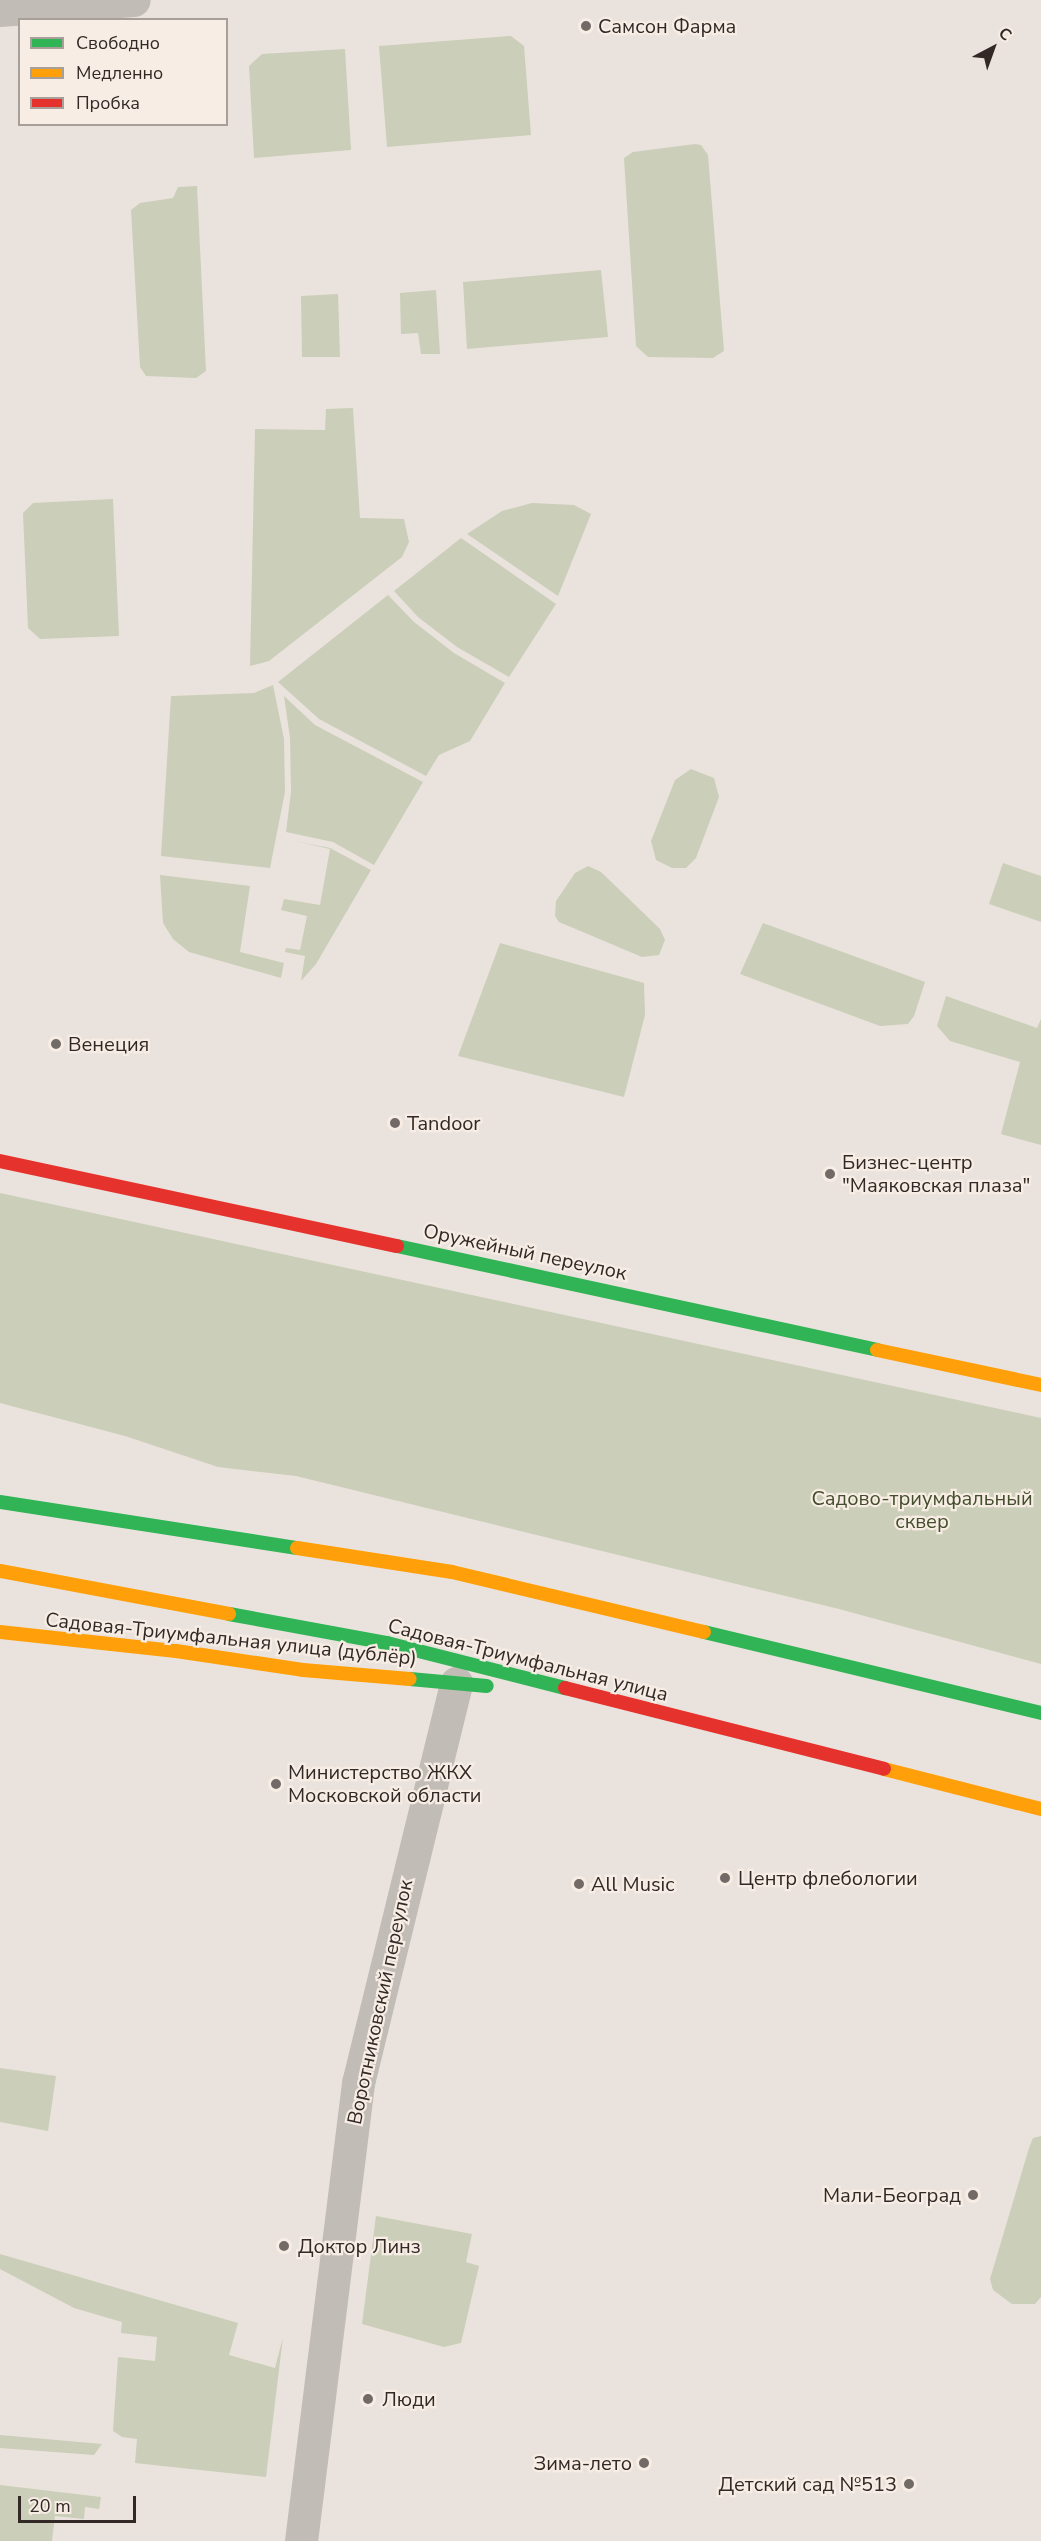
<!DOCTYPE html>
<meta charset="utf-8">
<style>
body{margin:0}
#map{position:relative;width:1041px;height:2541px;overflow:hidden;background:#eae3dd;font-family:"Nunito Sans",sans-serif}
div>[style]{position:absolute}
.green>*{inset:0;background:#cbceb8}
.street>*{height:33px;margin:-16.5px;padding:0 16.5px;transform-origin:16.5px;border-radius:16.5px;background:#c2bcb7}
.fast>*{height:14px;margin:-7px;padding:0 7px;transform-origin:7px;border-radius:7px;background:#30b455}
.slow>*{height:14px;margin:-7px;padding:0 7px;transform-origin:7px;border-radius:7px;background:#ff9f0a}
.jam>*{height:14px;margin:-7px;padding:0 7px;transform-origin:7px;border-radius:7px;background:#e5322d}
.dots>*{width:16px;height:16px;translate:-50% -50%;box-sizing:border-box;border:3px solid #f7ede4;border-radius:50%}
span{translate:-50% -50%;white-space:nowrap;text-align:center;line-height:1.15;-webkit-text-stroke:4.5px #f7ede4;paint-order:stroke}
.poi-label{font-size:20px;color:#322926}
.left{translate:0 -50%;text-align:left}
.right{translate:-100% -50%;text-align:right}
.street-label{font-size:20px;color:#322926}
.park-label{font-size:20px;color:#434e2c}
.legend{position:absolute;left:18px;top:18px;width:210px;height:108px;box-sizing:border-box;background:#f7ede4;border:2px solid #a89f98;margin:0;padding:8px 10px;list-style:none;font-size:18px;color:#322926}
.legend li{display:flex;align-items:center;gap:12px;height:30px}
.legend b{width:30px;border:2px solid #a89f98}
.north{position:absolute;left:963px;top:18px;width:60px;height:60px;-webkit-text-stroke:4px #f7ede4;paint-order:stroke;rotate:41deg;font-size:16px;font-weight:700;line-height:24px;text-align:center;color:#322926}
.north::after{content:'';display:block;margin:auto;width:21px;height:27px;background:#322926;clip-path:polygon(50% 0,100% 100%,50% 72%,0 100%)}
.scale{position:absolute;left:18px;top:2496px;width:118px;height:27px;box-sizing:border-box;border:3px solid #322926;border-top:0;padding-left:8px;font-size:18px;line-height:21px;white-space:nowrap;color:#322926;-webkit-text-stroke:4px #f7ede4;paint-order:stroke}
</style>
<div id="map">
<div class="green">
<i style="clip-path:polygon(511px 36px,524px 46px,531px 135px,387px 147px,379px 46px)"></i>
<i style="clip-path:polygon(345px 49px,351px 150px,254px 158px,249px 66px,262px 54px)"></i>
<i style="clip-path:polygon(695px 144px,701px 145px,708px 155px,724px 351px,713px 358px,648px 357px,636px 346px,624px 158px,633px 152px)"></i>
<i style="clip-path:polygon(197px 186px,206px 371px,196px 378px,146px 376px,140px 367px,131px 210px,140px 203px,173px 198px,178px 187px)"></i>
<i style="clip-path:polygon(601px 270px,608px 337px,467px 349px,463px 282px)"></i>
<i style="clip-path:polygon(436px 290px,440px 354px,421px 354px,418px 333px,401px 334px,400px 293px)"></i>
<i style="clip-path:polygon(338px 294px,340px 357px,302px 357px,301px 296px)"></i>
<i style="clip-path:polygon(353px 408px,360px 518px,404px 519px,409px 542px,402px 557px,269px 661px,250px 666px,255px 429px,325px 430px,326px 409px)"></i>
<i style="clip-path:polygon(113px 499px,119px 636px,40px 639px,28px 628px,23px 513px,33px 503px)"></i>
<i style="clip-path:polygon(532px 503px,574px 505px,591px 514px,558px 596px,467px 534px,502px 511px)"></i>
<i style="clip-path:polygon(461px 538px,556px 604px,509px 677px,457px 647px,418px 617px,394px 591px)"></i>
<i style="clip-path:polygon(388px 595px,414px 622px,454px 653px,505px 683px,470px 741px,439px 755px,426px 776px,319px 719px,278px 682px)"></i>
<i style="clip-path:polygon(273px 685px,284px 739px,285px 792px,270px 868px,161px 856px,171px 696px,254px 693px)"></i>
<i style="clip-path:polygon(284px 696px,315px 725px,423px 782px,374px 865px,333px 842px,286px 832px,291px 792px,290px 738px)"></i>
<i style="clip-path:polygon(691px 769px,714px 778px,719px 797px,696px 858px,686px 868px,672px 868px,656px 860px,651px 841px,675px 780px)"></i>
<i style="clip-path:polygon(295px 841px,330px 848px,371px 870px,316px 964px,301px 981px,305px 956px,285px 952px,286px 948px,300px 950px,307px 916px,281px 910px,284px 899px,320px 905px,330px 849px)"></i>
<i style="clip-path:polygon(1003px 863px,1041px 876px,1041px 922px,989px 904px)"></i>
<i style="clip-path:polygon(588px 866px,601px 872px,660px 929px,665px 940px,659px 955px,642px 957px,559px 922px,555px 916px,556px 901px,575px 873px)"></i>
<i style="clip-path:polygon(160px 875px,250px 886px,240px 952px,284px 963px,281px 978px,189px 952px,173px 939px,163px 923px)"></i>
<i style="clip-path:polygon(763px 923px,925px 982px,914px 1016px,908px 1024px,880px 1026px,740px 974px)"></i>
<i style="clip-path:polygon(500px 943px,644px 983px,645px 1015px,624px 1097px,458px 1056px)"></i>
<i style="clip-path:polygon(946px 996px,1037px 1028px,1041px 1019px,1041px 1145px,1001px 1134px,1020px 1062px,950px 1041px,937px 1026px)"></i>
<i style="clip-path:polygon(0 1193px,1041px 1418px,1041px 1664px,839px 1609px,296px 1476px,218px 1467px,125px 1436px,0 1403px)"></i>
<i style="clip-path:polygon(0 2068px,56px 2076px,48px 2131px,0 2122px)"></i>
<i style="clip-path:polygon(1041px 2136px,1041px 2297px,1035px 2304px,1012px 2304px,993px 2290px,990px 2279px,1029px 2148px,1033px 2138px)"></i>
<i style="clip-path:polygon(376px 2216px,472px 2234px,466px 2262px,479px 2266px,461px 2343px,444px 2347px,362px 2324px)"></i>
<i style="clip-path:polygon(0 2254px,238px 2323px,229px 2355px,275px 2368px,283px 2337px,266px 2477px,135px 2463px,137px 2439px,122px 2437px,113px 2431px,118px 2357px,155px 2361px,157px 2337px,121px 2333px,122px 2322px,74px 2308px,0 2269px)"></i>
<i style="clip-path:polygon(0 2435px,102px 2444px,94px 2455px,0 2448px)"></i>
<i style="clip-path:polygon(0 2485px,101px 2497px,99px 2509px,85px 2507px,84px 2519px,55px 2516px,52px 2541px,0 2541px)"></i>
</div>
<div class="street">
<i style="left:0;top:10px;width:134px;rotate:-4.3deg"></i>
<i style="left:301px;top:2541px;width:462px;rotate:-82.9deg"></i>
<i style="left:358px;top:2083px;width:412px;rotate:-76.2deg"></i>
</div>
<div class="fast">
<i style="left:397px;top:1246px;width:491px;rotate:12.2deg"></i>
<i style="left:0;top:1502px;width:301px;rotate:8.8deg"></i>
<i style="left:229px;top:1614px;width:161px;rotate:10.4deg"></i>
<i style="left:387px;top:1643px;width:184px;rotate:14.2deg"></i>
<i style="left:704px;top:1632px;width:347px;rotate:13.5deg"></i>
<i style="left:410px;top:1679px;width:77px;rotate:5.2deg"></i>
</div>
<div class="slow">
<i style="left:877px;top:1350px;width:168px;rotate:12deg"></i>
<i style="left:297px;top:1548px;width:157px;rotate:8.8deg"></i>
<i style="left:452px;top:1572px;width:259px;rotate:13.4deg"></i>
<i style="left:0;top:1571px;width:233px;rotate:10.6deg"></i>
<i style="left:0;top:1632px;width:177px;rotate:6.2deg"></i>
<i style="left:176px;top:1651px;width:128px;rotate:8.5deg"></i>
<i style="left:303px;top:1670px;width:107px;rotate:4.8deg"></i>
<i style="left:884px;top:1769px;width:162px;rotate:14.3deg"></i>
</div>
<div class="jam">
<i style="left:0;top:1161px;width:406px;rotate:12.1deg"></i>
<i style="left:565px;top:1688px;width:329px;rotate:14.2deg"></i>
</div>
<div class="dots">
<i style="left:586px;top:26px;background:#726a66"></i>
<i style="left:56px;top:1044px;background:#726a66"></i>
<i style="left:395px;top:1123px;background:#726a66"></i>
<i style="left:830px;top:1174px;background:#726a66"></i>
<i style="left:276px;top:1784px;background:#726a66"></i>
<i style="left:725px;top:1878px;background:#726a66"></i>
<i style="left:579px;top:1884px;background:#726a66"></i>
<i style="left:973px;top:2195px;background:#726a66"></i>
<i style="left:284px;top:2246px;background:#726a66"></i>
<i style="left:368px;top:2399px;background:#726a66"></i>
<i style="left:644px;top:2463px;background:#726a66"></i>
<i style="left:909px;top:2484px;background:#726a66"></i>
</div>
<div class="poi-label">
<span class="left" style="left:598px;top:26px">Самсон Фарма</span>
<span class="left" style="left:68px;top:1044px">Венеция</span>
<span class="left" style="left:407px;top:1123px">Tandoor</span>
<span class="left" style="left:842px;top:1174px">Бизнес-центр<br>"Маяковская плаза"</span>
<span class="left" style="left:288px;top:1784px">Министерство ЖКХ<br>Московской области</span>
<span class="left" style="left:738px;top:1878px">Центр флебологии</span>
<span class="left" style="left:591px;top:1884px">All Music</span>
<span class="right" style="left:961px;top:2195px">Мали-Београд</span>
<span class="left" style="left:298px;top:2246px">Доктор Линз</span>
<span class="left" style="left:382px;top:2399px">Люди</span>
<span class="right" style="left:632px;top:2463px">Зима-лето</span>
<span class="right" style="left:897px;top:2484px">Детский сад №513</span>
</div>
<div class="street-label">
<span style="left:525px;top:1252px;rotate:12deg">Оружейный переулок</span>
<span style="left:231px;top:1639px;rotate:6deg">Садовая-Триумфальная улица (дублёр)</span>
<span style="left:528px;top:1660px;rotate:14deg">Садовая-Триумфальная улица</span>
<span style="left:380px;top:2002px;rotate:-78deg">Воротниковский переулок</span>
</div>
<div class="park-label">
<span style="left:922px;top:1510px">Садово-триумфальный<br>сквер</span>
</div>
<ul class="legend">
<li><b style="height:8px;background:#30b455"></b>Свободно</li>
<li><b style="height:8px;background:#ff9f0a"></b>Медленно</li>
<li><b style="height:8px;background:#e5322d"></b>Пробка</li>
</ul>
<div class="north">С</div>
<div class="scale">20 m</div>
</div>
